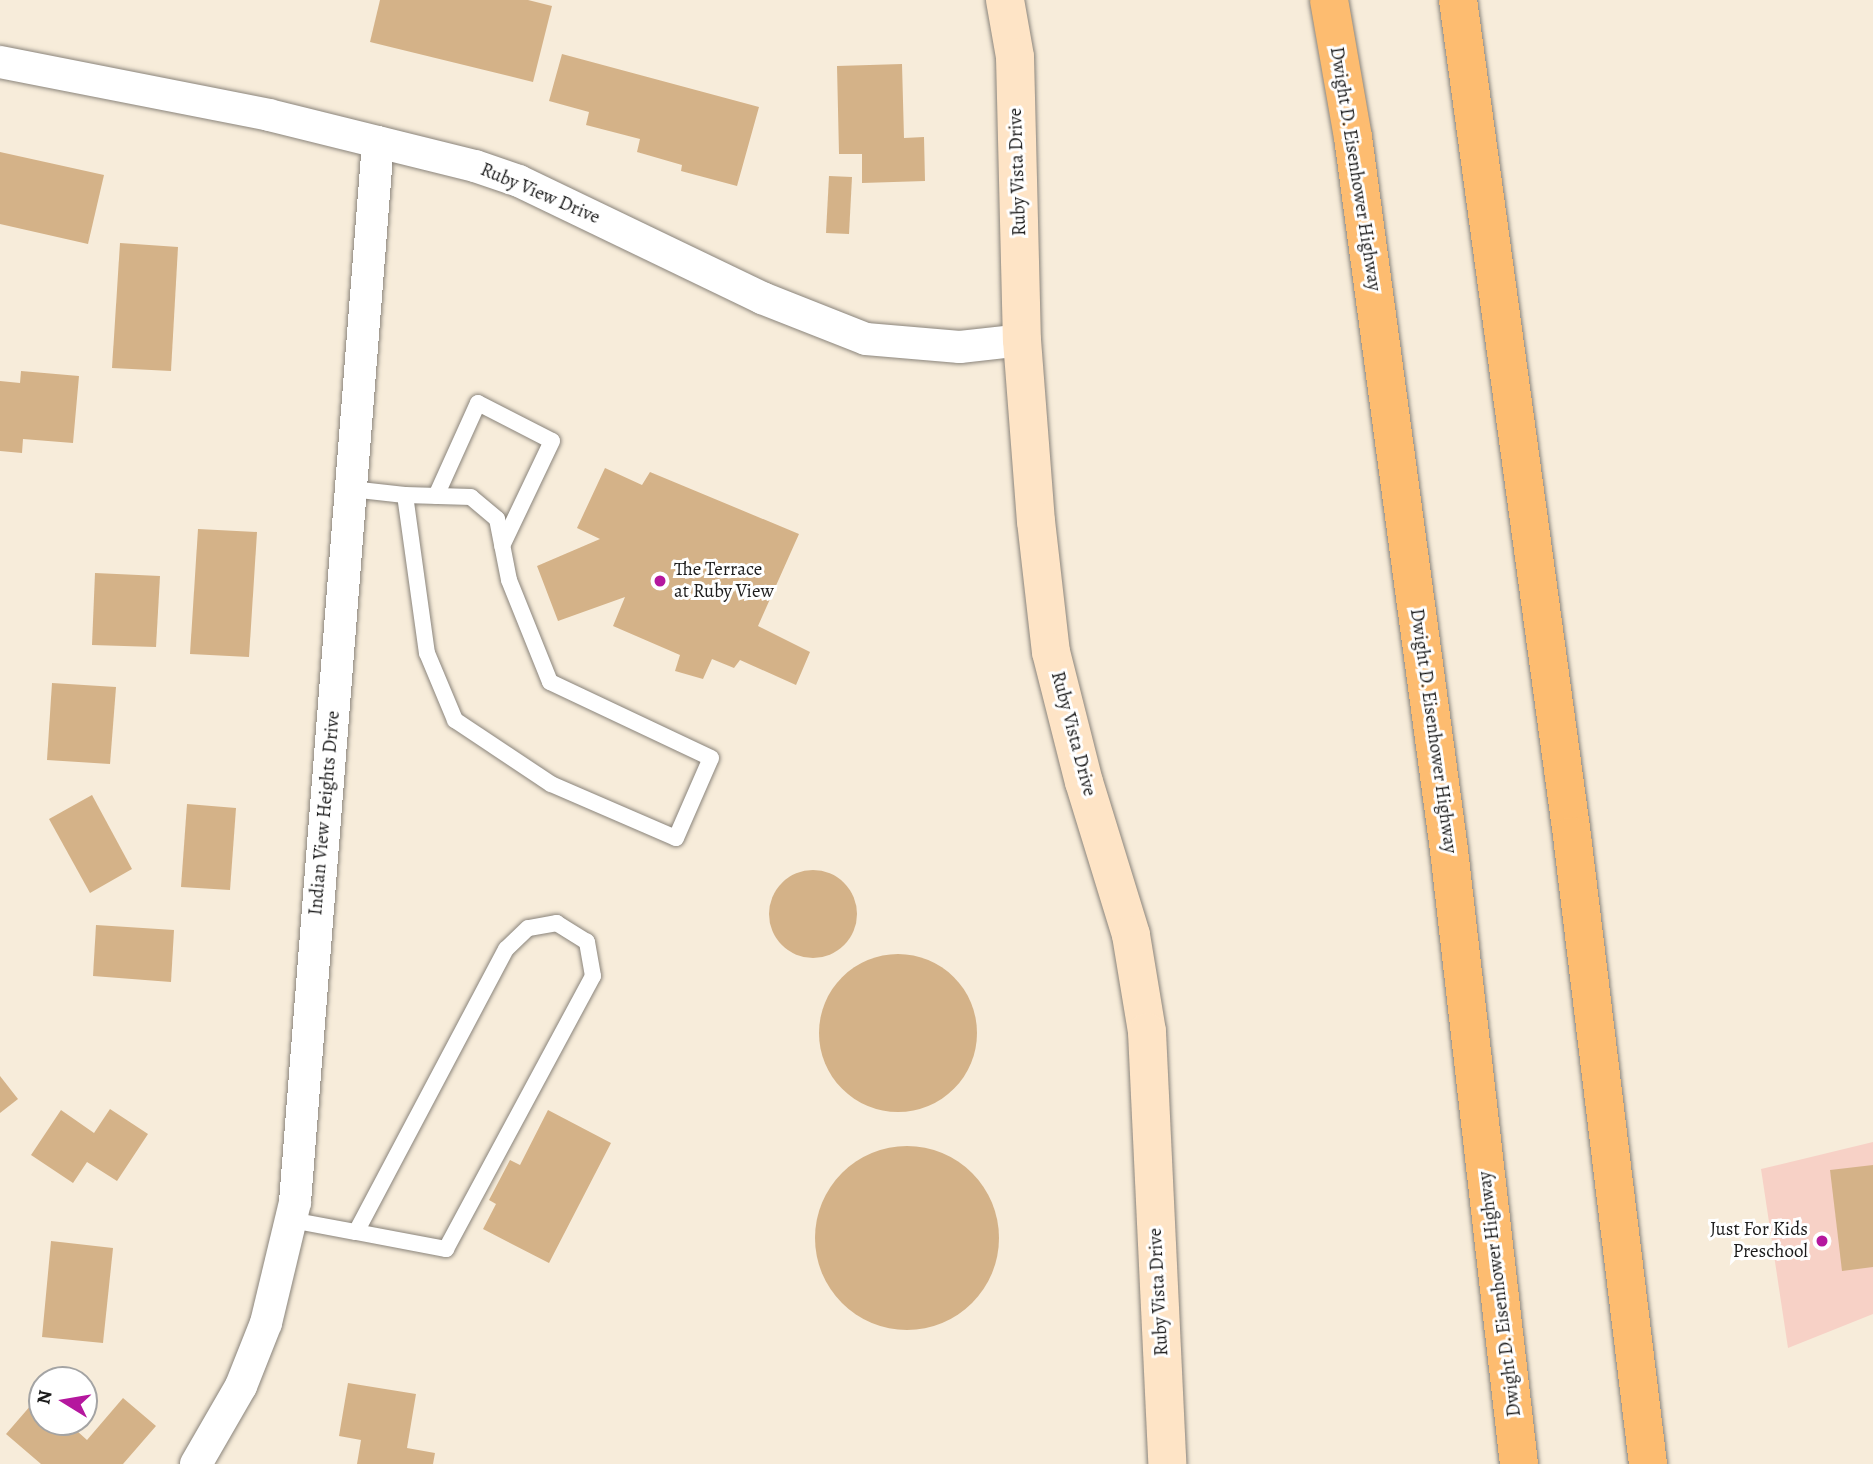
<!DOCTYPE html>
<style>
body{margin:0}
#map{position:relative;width:1873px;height:1464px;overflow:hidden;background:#f7ecda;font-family:Alegreya,serif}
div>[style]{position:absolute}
.built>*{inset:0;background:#f7d1c6}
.building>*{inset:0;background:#d4b288}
.round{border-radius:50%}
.roads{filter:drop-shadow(0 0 2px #8a847b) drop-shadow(0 0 2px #8a847b)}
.lane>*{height:16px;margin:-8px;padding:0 8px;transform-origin:8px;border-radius:8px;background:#fff}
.street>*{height:32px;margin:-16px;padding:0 16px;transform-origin:16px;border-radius:16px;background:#fff}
.secondary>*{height:38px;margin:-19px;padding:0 19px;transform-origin:19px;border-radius:19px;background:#fee4c6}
.highway>*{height:38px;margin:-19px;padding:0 19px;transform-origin:19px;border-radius:19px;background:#fdbc70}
.dots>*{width:19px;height:19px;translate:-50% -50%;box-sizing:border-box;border:4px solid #fff;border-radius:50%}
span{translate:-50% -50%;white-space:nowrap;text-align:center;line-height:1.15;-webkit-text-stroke:6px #fff;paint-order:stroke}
.street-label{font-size:19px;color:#1c1c1c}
.poi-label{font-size:19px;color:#1c1c1c}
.left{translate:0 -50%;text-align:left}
.right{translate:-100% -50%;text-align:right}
.north{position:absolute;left:28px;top:1366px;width:70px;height:70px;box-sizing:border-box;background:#fff;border:2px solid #a4a4a4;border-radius:50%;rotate:281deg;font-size:19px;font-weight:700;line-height:28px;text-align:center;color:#1c1c1c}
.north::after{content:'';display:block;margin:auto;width:24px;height:32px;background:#b5179e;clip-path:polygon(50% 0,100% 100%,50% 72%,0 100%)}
</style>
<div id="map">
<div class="built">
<i style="clip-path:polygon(1873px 1142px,1873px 1314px,1788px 1348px,1761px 1169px)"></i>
</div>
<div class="building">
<i style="clip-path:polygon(380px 0,528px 0,552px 6px,533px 82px,370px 42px)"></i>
<i style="clip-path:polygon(562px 54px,759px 107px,737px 186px,681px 171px,682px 165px,637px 152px,640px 139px,586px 125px,589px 112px,549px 101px)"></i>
<i style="clip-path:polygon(902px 64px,904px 138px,924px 137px,925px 181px,862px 183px,862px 154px,839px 154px,837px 66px)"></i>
<i style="clip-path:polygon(0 152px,104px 175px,88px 244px,0 224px)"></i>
<i style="clip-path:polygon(829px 176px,852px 177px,849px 234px,826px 233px)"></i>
<i style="clip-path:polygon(120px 243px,178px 247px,171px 371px,112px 368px)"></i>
<i style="clip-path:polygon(21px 371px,79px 376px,73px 443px,23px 439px,22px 453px,0 451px,0 381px,20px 383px)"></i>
<i style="clip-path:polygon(605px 468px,642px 485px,650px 472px,799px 534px,758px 626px,810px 652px,796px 685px,740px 660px,734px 668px,712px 659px,703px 679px,675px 671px,680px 655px,613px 626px,625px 597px,558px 621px,537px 566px,600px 539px,577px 528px)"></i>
<i style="clip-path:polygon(198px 529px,257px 532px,249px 657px,190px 654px)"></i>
<i style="clip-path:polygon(95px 573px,160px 576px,156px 647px,92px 645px)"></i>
<i style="clip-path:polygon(52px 683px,116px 687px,110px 764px,47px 760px)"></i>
<i style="clip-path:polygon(92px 795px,132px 869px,90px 893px,49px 819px)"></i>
<i style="clip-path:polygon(187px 804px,236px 808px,230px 890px,181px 887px)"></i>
<i class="round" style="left:769px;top:870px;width:88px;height:88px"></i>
<i style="clip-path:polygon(96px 925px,174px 930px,171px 982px,93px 976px)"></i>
<i class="round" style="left:819px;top:954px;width:158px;height:158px"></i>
<i style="clip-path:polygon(0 1076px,18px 1099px,0 1113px)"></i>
<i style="clip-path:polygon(110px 1109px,148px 1134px,117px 1181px,87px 1162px,73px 1183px,31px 1155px,61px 1110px,94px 1133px)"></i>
<i style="clip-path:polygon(548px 1110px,611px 1143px,549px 1263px,483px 1229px,496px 1204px,489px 1200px,510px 1160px,520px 1165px)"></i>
<i class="round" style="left:815px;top:1146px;width:184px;height:184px"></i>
<i style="clip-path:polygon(1873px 1165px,1873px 1267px,1842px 1271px,1830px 1170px)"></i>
<i style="clip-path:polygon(51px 1241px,113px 1248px,103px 1343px,42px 1337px)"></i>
<i style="clip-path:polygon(348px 1383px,416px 1394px,407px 1448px,435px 1453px,433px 1464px,357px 1464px,361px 1440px,339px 1436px)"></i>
<i style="clip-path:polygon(38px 1397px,42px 1422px,67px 1422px,87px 1440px,123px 1398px,156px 1426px,123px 1464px,41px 1464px,6px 1434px)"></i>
</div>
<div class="roads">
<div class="lane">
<i style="left:351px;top:489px;width:54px;rotate:6.3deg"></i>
<i style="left:405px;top:495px;width:160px;rotate:82.1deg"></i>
<i style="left:427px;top:653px;width:73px;rotate:67.3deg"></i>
<i style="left:455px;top:720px;width:115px;rotate:33.7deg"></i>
<i style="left:551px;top:784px;width:136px;rotate:23.4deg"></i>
<i style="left:676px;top:838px;width:87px;rotate:-66.4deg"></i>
<i style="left:711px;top:758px;width:178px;rotate:-154.7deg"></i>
<i style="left:550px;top:682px;width:110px;rotate:-111.9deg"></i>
<i style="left:509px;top:580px;width:62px;rotate:-101.1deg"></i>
<i style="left:497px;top:519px;width:34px;rotate:-140deg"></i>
<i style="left:471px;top:497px;width:66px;rotate:-178.3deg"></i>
<i style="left:436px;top:496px;width:102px;rotate:-65.7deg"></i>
<i style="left:478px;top:403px;width:83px;rotate:27.2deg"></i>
<i style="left:552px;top:441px;width:116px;rotate:115.5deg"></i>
<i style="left:291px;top:1220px;width:66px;rotate:10.5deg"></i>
<i style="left:356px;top:1232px;width:92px;rotate:10.7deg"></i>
<i style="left:446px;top:1249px;width:310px;rotate:-61.7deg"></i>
<i style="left:593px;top:976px;width:35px;rotate:-100deg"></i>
<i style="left:587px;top:942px;width:36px;rotate:-148deg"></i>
<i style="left:557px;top:923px;width:29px;rotate:170deg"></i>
<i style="left:528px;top:928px;width:30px;rotate:136deg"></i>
<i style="left:506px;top:949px;width:320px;rotate:117.9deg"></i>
</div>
<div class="street">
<i style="left:0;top:62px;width:274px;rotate:11.1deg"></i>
<i style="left:269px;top:115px;width:212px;rotate:13.9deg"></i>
<i style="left:475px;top:166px;width:46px;rotate:18.8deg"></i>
<i style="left:519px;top:181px;width:270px;rotate:25.7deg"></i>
<i style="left:762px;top:298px;width:112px;rotate:21.5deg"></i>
<i style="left:866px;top:339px;width:94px;rotate:4.9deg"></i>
<i style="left:960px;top:347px;width:62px;rotate:-6.4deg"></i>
<i style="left:196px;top:1464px;width:90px;rotate:-60deg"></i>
<i style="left:241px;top:1386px;width:68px;rotate:-68.4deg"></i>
<i style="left:266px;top:1323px;width:124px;rotate:-76.5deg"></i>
<i style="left:295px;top:1202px;width:1063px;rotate:-85.52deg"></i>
</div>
<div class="secondary">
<i style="left:1005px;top:0;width:58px;rotate:80deg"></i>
<i style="left:1015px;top:57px;width:283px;rotate:88.6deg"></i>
<i style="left:1022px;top:340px;width:182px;rotate:85.6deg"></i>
<i style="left:1036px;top:521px;width:132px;rotate:83.5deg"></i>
<i style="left:1051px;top:652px;width:134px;rotate:75.8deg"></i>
<i style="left:1084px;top:782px;width:160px;rotate:72.9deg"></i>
<i style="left:1131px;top:935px;width:98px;rotate:80.6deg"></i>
<i style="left:1147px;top:1032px;width:432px;rotate:87.3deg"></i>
</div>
<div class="highway">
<i style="left:1329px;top:0;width:139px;rotate:80.1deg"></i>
<i style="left:1353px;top:137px;width:719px;rotate:82.33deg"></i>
<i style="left:1449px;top:850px;width:618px;rotate:83.5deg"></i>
<i style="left:1458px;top:0;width:844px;rotate:82.23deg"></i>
<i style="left:1572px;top:836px;width:633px;rotate:83.1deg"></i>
</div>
</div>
<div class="dots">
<i style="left:660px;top:581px;background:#b5179e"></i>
<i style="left:1822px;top:1241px;background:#b5179e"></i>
</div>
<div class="street-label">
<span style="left:1355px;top:169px;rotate:81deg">Dwight D. Eisenhower Highway</span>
<span style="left:1018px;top:172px;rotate:-92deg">Ruby Vista Drive</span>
<span style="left:540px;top:194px;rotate:23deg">Ruby View Drive</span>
<span style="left:1433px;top:731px;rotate:82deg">Dwight D. Eisenhower Highway</span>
<span style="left:1073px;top:734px;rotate:75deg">Ruby Vista Drive</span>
<span style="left:325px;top:813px;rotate:-85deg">Indian View Heights Drive</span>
<span style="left:1159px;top:1292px;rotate:-93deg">Ruby Vista Drive</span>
<span style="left:1500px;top:1294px;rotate:-97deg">Dwight D. Eisenhower Highway</span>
</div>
<div class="poi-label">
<span class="left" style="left:674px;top:581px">The Terrace<br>at Ruby View</span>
<span class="right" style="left:1808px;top:1241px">Just For Kids<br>Preschool</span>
</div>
<div class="north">N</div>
</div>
